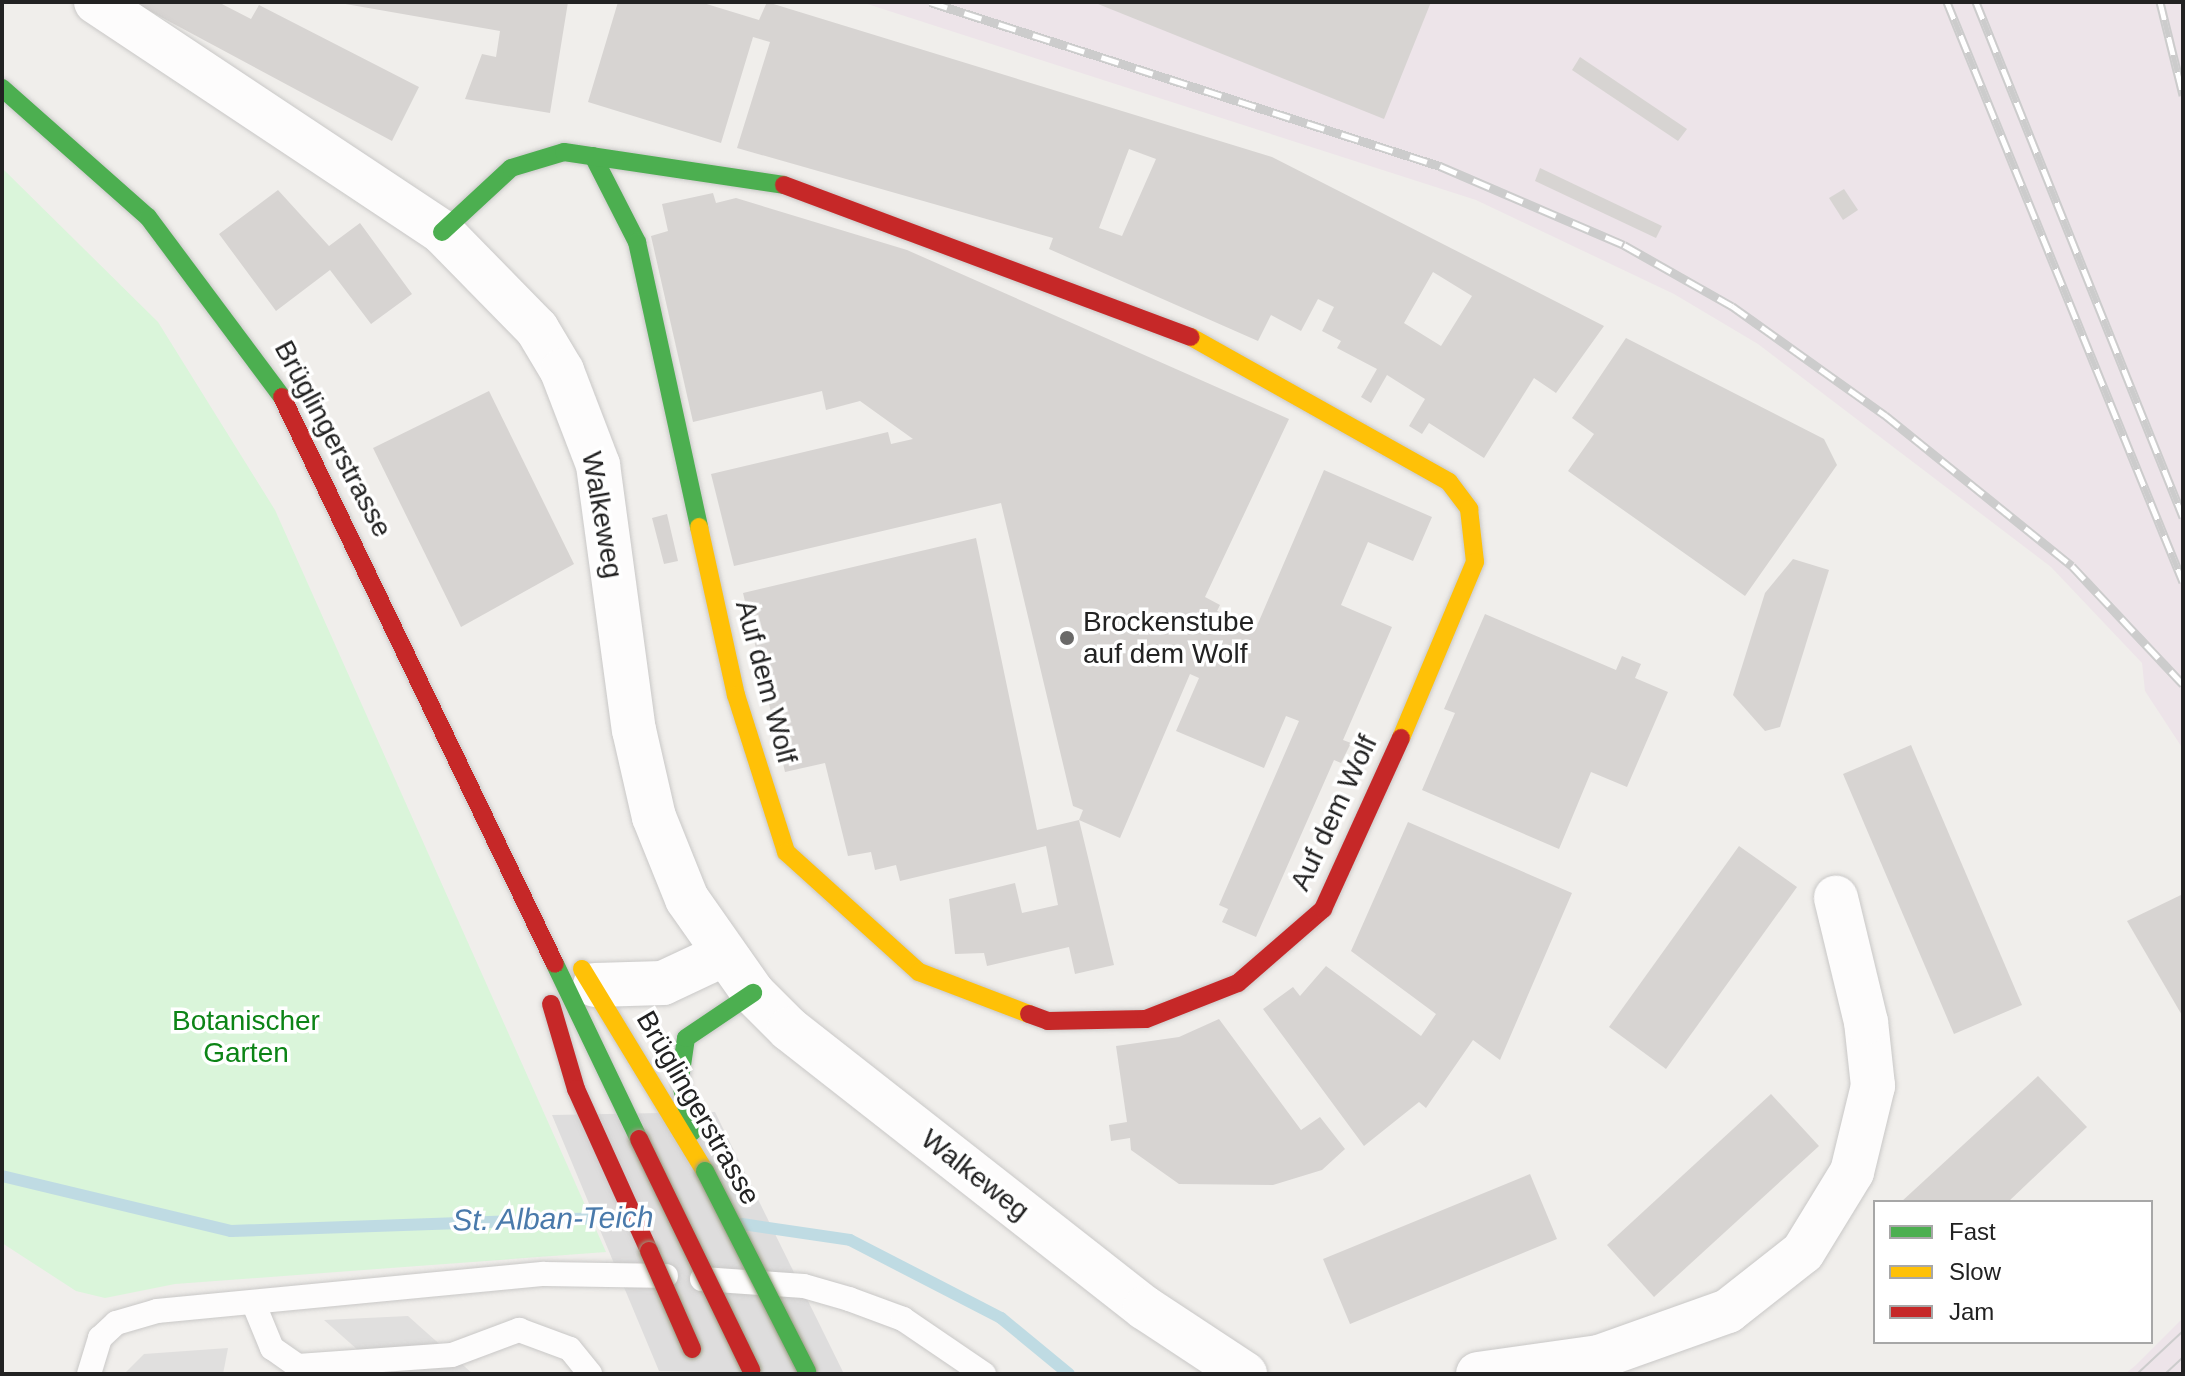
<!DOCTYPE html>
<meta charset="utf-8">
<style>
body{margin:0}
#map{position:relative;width:2185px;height:1376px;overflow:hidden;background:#f0eeeb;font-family:Helvetica,sans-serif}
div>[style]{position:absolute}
.industrial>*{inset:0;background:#ede4e9}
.park>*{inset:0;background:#daf5da}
.parking>*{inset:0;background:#e0dfde}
.pier>*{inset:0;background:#dedddd}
.stream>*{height:12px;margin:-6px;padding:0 6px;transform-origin:6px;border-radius:6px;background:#bfdbe3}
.building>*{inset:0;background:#d7d4d2}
.roads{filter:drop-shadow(0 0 2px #c9c8c7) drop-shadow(0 0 2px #c9c8c7)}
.lane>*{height:24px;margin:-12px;padding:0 12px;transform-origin:12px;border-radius:12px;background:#fdfcfc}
.street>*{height:44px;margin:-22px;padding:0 22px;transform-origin:22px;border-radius:22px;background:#fdfcfc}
.fast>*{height:18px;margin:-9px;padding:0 9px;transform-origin:9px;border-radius:9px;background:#4caf50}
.slow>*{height:18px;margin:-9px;padding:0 9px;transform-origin:9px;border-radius:9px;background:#ffc107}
.jam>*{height:18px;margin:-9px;padding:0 9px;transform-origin:9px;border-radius:9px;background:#c62828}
.tram>*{height:2px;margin:-1px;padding:0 1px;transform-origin:1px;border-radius:1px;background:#ccc}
.rail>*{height:9px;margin-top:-4.5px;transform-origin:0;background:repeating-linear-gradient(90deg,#fff 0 18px,#ccc 0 36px);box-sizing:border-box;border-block:2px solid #ccc}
.bridges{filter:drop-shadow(0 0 2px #999a82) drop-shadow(0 0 2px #999a82)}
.fast-bridge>*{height:18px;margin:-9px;padding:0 9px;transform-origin:9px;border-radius:9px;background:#4caf50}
.jam-bridge>*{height:18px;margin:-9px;padding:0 9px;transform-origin:9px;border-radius:9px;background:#c62828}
.dots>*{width:22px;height:22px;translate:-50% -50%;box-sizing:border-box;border:4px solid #fff;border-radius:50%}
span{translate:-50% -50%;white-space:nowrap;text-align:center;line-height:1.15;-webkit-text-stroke:7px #fff;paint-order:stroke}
.street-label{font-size:28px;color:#222}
.poi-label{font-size:28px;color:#222}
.left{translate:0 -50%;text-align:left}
.park-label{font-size:28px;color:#0c8416}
.water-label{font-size:30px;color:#4a7aab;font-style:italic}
.frame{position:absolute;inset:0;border:4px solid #222;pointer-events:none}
.legend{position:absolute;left:1873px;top:1200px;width:280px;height:144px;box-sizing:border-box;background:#fff;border:2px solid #a7a7a7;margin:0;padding:10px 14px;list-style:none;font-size:24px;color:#222}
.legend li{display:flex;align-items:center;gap:16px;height:40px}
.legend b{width:40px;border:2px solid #a7a7a7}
</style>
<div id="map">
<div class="industrial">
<i style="clip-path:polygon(861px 2px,2183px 2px,2183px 749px,2145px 691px,2142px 663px,2051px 567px,1758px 344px,1674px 294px,1476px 200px)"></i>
<i style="clip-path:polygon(2183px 1318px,2181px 1374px,2125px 1374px,2136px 1365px)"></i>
</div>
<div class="park">
<i style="clip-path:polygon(2px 168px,158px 322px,275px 510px,606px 1252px,175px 1284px,105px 1298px,76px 1291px,2px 1243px)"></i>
</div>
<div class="parking">
<i style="clip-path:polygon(408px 1316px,473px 1374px,385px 1374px,324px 1320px)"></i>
<i style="clip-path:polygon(228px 1348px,223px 1374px,124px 1374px,144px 1354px)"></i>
</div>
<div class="pier">
<i style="clip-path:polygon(715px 1112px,844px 1374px,659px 1371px,552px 1115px)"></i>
</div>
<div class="stream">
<i style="left:2px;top:1176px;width:236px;rotate:13.5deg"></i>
<i style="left:231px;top:1231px;width:393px;rotate:-2deg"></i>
<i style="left:742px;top:1224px;width:109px;rotate:8.4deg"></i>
<i style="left:850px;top:1240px;width:170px;rotate:27.3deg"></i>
<i style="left:1001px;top:1318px;width:88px;rotate:39.5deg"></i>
</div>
<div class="building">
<i style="clip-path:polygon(133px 2px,218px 2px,251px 19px,259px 5px,419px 87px,392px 141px)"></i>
<i style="clip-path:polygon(334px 2px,568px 2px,550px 113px,465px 99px,482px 54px,496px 57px,500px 31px)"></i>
<i style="clip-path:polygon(evenodd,618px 2px,700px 2px,759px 20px,767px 2px,1272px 157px,1604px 326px,1556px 393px,1534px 378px,1484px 458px,1429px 423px,1422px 434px,1409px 426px,1425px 399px,1387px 375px,1371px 403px,1361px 397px,1377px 369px,1337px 348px,1341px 341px,1322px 331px,1334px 307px,1318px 299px,1301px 331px,1271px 315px,1258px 341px,1049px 249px,1053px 238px,737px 148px,770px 42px,753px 37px,721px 143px,588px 102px,618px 2px,1129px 149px,1156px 159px,1122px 236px,1099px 228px,1129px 149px,618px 2px,1433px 272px,1472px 296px,1441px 346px,1404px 323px,1433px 272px)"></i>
<i style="clip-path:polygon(1093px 2px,1431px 2px,1384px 119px)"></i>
<i style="clip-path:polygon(1580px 57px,1687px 129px,1678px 141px,1572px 70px)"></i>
<i style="clip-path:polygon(1540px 168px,1662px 226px,1656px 238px,1535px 181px)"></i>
<i style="clip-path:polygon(1844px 189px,1858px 210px,1843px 220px,1829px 198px)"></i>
<i style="clip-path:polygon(278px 190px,329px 246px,360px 223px,412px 294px,371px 324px,330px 270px,276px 311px,219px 234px)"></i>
<i style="clip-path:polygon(713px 193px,716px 203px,736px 198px,907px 250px,1289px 419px,1205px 597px,1220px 605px,1217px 611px,1256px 628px,1324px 470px,1432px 517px,1413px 561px,1368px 542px,1341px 605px,1392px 627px,1343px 740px,1351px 743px,1341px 763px,1334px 760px,1256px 937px,1222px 922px,1228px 909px,1219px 905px,1299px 721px,1286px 716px,1264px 768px,1176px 731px,1199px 678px,1190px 674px,1120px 838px,1079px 820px,1114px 965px,1075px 974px,1069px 947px,987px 966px,984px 953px,955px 954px,949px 899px,1015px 883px,1022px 913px,1058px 905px,1046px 846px,900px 881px,896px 865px,875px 870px,871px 852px,848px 856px,825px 763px,785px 772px,743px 593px,976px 538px,1037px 830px,1079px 820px,1083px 810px,1073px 806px,1001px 503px,734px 566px,711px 474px,888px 432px,891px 444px,913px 439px,860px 401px,826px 410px,822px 391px,693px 422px,651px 236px,668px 231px,662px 204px)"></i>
<i style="clip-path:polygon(1626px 338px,1824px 439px,1837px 465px,1745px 596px,1568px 471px,1594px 434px,1572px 418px)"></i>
<i style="clip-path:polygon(489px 391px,574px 564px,461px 627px,373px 448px)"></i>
<i style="clip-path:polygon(667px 514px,678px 561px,664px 564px,652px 518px)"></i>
<i style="clip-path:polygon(1793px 559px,1829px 570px,1780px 727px,1765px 731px,1733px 695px,1765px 593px)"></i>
<i style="clip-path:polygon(1485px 614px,1616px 670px,1622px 656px,1641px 664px,1635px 678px,1668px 692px,1627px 787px,1591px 772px,1559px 849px,1422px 790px,1455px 713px,1444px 709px)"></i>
<i style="clip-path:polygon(1911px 745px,2022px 1005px,1954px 1034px,1843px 774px)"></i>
<i style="clip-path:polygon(1408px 822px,1572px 893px,1500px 1060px,1473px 1040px,1426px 1108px,1419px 1102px,1364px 1146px,1263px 1009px,1293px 987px,1300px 996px,1326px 966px,1421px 1036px,1436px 1014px,1351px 951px)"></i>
<i style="clip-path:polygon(1739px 846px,1797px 887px,1666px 1069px,1609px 1027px)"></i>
<i style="clip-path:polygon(2183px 894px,2183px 1017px,2127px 921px)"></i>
<i style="clip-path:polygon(1219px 1019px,1301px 1130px,1320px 1117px,1345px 1149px,1322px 1170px,1273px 1185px,1179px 1184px,1131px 1150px,1130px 1138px,1111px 1141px,1109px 1125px,1127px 1122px,1116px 1046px,1179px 1037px)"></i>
<i style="clip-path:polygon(2038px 1076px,2087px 1127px,2008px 1202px,1901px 1202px)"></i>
<i style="clip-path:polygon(1771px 1094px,1819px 1146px,1654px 1297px,1607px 1245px)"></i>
<i style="clip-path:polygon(1530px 1174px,1557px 1239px,1350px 1324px,1323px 1259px)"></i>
</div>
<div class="roads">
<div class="lane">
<i style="left:702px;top:1279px;width:102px;rotate:3.9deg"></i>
<i style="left:804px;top:1286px;width:47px;rotate:16.1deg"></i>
<i style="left:849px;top:1299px;width:58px;rotate:20.3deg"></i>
<i style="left:903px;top:1319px;width:98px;rotate:34.2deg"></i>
<i style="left:253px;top:1302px;width:50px;rotate:67.6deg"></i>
<i style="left:272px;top:1348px;width:32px;rotate:35deg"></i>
<i style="left:298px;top:1366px;width:154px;rotate:-4.1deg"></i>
<i style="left:452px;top:1355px;width:72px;rotate:-20.5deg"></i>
<i style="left:519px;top:1330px;width:54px;rotate:20.4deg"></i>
<i style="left:570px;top:1349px;width:32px;rotate:51deg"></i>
<i style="left:89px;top:1374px;width:38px;rotate:-73deg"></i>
<i style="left:100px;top:1338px;width:22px;rotate:-43deg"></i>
<i style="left:116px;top:1323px;width:43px;rotate:-16.3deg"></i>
<i style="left:157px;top:1311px;width:389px;rotate:-5.5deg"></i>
<i style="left:544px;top:1274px;width:122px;rotate:0.9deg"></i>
</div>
<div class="street">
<i style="left:96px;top:2px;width:415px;rotate:33.6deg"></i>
<i style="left:442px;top:232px;width:136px;rotate:45.6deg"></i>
<i style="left:537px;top:329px;width:49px;rotate:59.2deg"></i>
<i style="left:562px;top:371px;width:101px;rotate:69deg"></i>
<i style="left:598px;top:465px;width:267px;rotate:82.3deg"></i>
<i style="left:634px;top:730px;width:89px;rotate:77.1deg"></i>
<i style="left:654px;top:817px;width:88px;rotate:68.1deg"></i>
<i style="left:687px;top:899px;width:115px;rotate:54.9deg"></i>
<i style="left:753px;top:993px;width:51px;rotate:45deg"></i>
<i style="left:789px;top:1029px;width:452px;rotate:38.1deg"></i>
<i style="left:1145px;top:1308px;width:120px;rotate:33.4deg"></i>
<i style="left:595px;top:985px;width:68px;rotate:-1.7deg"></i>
<i style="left:663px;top:983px;width:68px;rotate:-25.1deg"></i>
<i style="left:1478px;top:1374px;width:122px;rotate:-8deg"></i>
<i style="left:1599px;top:1357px;width:137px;rotate:-19.6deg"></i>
<i style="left:1728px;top:1311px;width:95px;rotate:-38.2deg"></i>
<i style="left:1803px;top:1252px;width:94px;rotate:-58.5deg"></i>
<i style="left:1852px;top:1172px;width:89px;rotate:-76.3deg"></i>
<i style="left:1873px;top:1086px;width:64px;rotate:-96.2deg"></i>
<i style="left:1866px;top:1022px;width:128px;rotate:-103.6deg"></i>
</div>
<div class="fast">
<i style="left:2px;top:88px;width:195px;rotate:41.5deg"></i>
<i style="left:148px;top:217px;width:224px;rotate:53.3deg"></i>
<i style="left:593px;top:156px;width:97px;rotate:62.9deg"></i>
<i style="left:637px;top:242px;width:292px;rotate:77.7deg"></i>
<i style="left:442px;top:232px;width:94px;rotate:-42.8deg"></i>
<i style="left:511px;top:168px;width:55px;rotate:-16.8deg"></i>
<i style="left:564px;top:152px;width:222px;rotate:8.5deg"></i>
<i style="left:555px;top:964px;width:194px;rotate:64.4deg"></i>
<i style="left:692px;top:1132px;width:54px;rotate:-102.8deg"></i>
<i style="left:680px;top:1079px;width:41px;rotate:-81.7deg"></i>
<i style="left:686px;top:1038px;width:81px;rotate:-33.9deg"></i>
</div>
<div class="slow">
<i style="left:1191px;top:337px;width:296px;rotate:29.3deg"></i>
<i style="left:1449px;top:482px;width:34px;rotate:53deg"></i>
<i style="left:1469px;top:509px;width:53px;rotate:83.5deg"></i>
<i style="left:1475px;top:562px;width:191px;rotate:112.8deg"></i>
<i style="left:699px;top:527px;width:172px;rotate:77.6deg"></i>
<i style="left:736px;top:695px;width:165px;rotate:72.3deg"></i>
<i style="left:786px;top:852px;width:179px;rotate:42.1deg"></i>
<i style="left:919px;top:972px;width:118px;rotate:20.9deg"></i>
<i style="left:582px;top:969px;width:237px;rotate:58.7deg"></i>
</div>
<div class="jam">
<i style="left:784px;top:185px;width:434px;rotate:20.5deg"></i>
<i style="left:282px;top:397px;width:629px;rotate:64.29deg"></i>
<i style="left:551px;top:1004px;width:89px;rotate:73.6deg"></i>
<i style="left:576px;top:1089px;width:178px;rotate:65.7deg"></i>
<i style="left:1029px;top:1014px;width:20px;rotate:20deg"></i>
<i style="left:1048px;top:1021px;width:98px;rotate:-1.2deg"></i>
<i style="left:1146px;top:1019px;width:99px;rotate:-21.4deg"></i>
<i style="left:1238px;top:983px;width:113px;rotate:-41deg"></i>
<i style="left:1323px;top:909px;width:188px;rotate:-65.5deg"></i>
</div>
</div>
<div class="tram">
<i style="left:2137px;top:1374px;width:63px;rotate:-43.1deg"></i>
<i style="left:2165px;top:1374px;width:25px;rotate:-43deg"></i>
</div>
<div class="rail">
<i style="left:930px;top:2px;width:536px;rotate:17.83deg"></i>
<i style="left:1440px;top:166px;width:200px;rotate:23.2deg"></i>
<i style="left:1624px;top:245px;width:124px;rotate:29.5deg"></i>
<i style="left:1732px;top:306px;width:188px;rotate:35.5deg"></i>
<i style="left:1885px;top:415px;width:240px;rotate:38.9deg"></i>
<i style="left:2072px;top:566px;width:162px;rotate:46.8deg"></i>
<i style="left:1947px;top:2px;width:626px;rotate:67.86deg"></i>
<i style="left:1976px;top:2px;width:555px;rotate:68.1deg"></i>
<i style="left:2160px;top:2px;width:96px;rotate:76.1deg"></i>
</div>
<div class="bridges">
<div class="fast-bridge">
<i style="left:705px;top:1171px;width:225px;rotate:63deg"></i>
</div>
<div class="jam-bridge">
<i style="left:639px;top:1139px;width:257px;rotate:64.1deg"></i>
<i style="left:649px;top:1251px;width:107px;rotate:66.3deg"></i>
</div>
</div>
<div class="dots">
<i style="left:1067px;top:638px;background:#6a6968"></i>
</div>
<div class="street-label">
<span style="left:333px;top:439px;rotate:62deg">Brüglingerstrasse</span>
<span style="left:602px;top:515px;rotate:80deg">Walkeweg</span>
<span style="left:766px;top:682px;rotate:75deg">Auf dem Wolf</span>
<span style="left:1334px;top:813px;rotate:-65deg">Auf dem Wolf</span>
<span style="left:698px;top:1108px;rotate:60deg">Brüglingerstrasse</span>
<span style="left:975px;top:1175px;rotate:38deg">Walkeweg</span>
</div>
<div class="poi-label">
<span class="left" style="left:1083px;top:638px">Brockenstube<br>auf dem Wolf</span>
</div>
<div class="park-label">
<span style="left:246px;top:1037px">Botanischer<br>Garten</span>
</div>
<div class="water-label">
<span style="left:553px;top:1219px;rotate:-1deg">St. Alban-Teich</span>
</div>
<div class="frame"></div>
<ul class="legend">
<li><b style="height:10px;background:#4caf50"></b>Fast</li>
<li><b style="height:10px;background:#ffc107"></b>Slow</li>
<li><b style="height:10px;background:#c62828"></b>Jam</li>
</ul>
</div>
